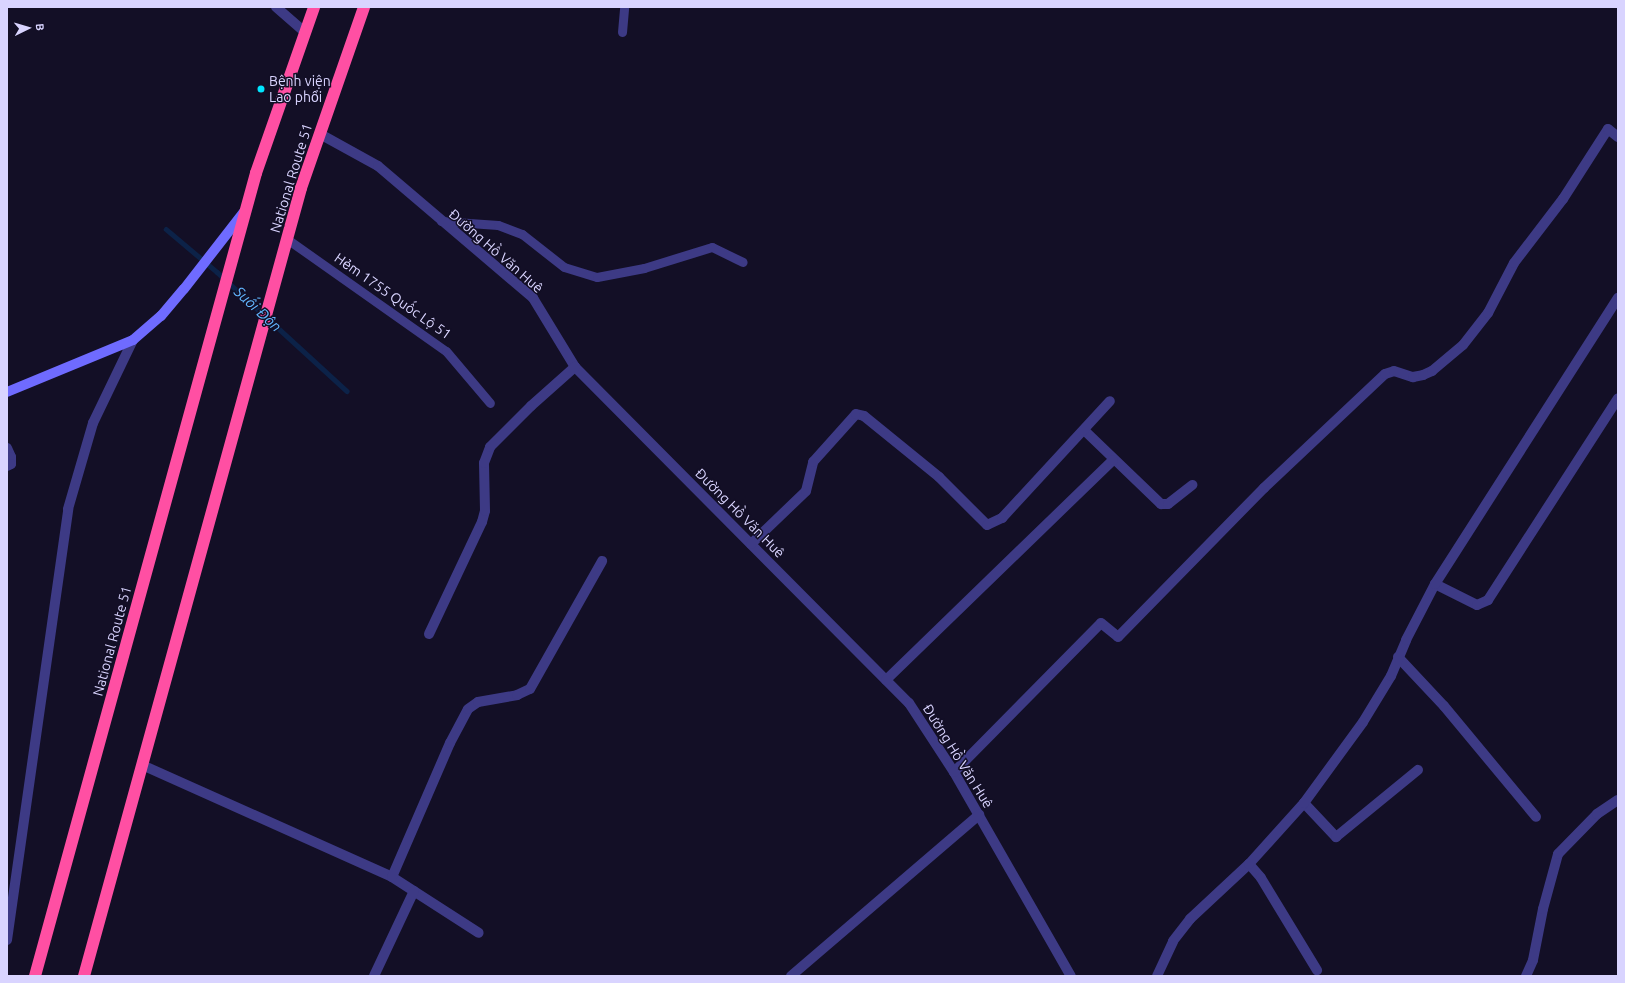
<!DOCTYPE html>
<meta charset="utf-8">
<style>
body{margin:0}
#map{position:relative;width:1625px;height:983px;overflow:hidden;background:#130f26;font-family:Ubuntu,sans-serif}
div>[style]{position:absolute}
.stream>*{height:4.5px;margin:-2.25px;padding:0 2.25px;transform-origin:2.25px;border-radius:2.25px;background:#0c2248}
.lane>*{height:9px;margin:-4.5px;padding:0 4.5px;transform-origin:4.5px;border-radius:4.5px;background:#3d3a85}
.street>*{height:10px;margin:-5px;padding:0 5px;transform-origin:5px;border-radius:5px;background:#3d3a85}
.secondary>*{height:10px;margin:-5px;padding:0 5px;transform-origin:5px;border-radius:5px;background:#6f6bff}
.highway>*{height:12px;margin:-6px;padding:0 6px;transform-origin:6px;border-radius:6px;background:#ff4fa3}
.dots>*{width:11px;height:11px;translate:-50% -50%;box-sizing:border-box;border:2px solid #130f26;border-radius:50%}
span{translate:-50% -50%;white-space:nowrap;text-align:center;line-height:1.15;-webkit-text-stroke:3px #130f26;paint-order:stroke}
.poi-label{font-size:14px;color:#d9d4ff}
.left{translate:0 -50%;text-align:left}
.street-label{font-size:14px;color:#d9d4ff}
.water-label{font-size:15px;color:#62b6ff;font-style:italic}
.frame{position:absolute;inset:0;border:8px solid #d9d4ff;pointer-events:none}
.north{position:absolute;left:8px;top:8px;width:40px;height:40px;-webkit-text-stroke:3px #130f26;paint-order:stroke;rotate:85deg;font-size:11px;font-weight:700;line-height:16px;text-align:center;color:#d9d4ff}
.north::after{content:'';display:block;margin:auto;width:14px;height:18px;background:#d9d4ff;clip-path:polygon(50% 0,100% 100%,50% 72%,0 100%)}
</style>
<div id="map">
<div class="stream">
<i style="left:166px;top:229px;width:67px;rotate:40.1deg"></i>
<i style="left:217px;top:272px;width:176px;rotate:42.5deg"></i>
</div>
<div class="lane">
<i style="left:622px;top:32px;width:25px;rotate:-85deg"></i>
<i style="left:441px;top:221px;width:57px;rotate:4deg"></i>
<i style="left:498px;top:225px;width:26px;rotate:21deg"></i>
<i style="left:522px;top:234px;width:53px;rotate:38.2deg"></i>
<i style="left:564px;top:267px;width:34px;rotate:17deg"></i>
<i style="left:597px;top:277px;width:48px;rotate:-10.8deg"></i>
<i style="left:644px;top:268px;width:71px;rotate:-17.2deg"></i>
<i style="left:712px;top:247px;width:34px;rotate:26deg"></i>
<i style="left:287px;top:239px;width:194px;rotate:35.2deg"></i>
<i style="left:446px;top:351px;width:68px;rotate:49.8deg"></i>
</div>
<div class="street">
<i style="left:276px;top:7px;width:38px;rotate:41deg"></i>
<i style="left:320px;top:134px;width:66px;rotate:28.9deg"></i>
<i style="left:378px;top:166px;width:204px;rotate:40.4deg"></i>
<i style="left:533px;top:298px;width:81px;rotate:58.7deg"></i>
<i style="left:575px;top:367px;width:474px;rotate:45.2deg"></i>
<i style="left:909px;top:703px;width:82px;rotate:56.9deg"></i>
<i style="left:954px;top:772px;width:235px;rotate:60.2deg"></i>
<i style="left:1084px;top:430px;width:107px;rotate:43.9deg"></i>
<i style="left:1161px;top:504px;width:7px"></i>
<i style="left:1168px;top:504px;width:31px;rotate:-38deg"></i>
<i style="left:7px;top:448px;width:10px;rotate:66deg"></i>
<i style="left:11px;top:457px;width:7px;rotate:90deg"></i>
<i style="left:11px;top:464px;width:4px;rotate:153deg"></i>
<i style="left:751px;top:544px;width:76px;rotate:-43.9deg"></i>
<i style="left:806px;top:491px;width:30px;rotate:-76deg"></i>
<i style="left:813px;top:462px;width:64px;rotate:-48.1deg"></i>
<i style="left:856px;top:414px;width:8px;rotate:14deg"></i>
<i style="left:864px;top:416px;width:97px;rotate:39.1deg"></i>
<i style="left:939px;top:477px;width:68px;rotate:45deg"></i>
<i style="left:987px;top:525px;width:17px;rotate:-25deg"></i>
<i style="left:1002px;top:518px;width:159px;rotate:-47.3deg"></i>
<i style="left:1435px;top:584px;width:47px;rotate:26.6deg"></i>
<i style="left:1477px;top:605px;width:12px;rotate:-24deg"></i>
<i style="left:1488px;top:600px;width:240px;rotate:-57.2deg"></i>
<i style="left:429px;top:634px;width:124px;rotate:-64.7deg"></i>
<i style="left:482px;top:522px;width:11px;rotate:-75deg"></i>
<i style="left:485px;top:511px;width:48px;rotate:-91.2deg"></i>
<i style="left:484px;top:463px;width:17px;rotate:-69deg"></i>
<i style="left:490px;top:447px;width:58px;rotate:-45deg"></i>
<i style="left:531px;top:406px;width:59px;rotate:-41.6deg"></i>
<i style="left:1398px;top:657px;width:67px;rotate:46.8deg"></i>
<i style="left:1444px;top:706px;width:144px;rotate:50.3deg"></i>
<i style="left:886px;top:680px;width:316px;rotate:-44.1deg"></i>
<i style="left:142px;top:765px;width:274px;rotate:24.1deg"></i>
<i style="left:392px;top:877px;width:103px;rotate:32.8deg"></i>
<i style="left:954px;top:772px;width:209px;rotate:-45.4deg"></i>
<i style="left:1101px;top:623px;width:22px;rotate:39deg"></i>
<i style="left:1118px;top:637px;width:209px;rotate:-45.6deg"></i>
<i style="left:1264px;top:488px;width:166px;rotate:-43.3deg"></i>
<i style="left:1385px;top:374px;width:9px;rotate:-18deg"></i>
<i style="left:1394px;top:371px;width:20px;rotate:18deg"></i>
<i style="left:1413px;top:377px;width:10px;rotate:-11deg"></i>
<i style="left:1423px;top:375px;width:10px;rotate:-24deg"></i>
<i style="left:1432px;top:371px;width:40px;rotate:-40deg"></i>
<i style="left:1463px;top:345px;width:41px;rotate:-52deg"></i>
<i style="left:1488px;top:313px;width:56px;rotate:-62.5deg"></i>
<i style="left:1514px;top:263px;width:81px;rotate:-52.6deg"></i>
<i style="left:1563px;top:199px;width:83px;rotate:-57.3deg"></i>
<i style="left:1608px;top:129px;width:13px;rotate:39deg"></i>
<i style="left:1304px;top:803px;width:47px;rotate:46.7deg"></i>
<i style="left:1336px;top:837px;width:106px;rotate:-39.3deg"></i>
<i style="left:1249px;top:864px;width:18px;rotate:49deg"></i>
<i style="left:1261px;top:878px;width:108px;rotate:58.7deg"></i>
<i style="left:392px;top:877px;width:146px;rotate:-66.6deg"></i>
<i style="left:450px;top:743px;width:38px;rotate:-62deg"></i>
<i style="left:468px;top:709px;width:12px;rotate:-35deg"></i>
<i style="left:478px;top:702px;width:40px;rotate:-10deg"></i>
<i style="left:517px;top:695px;width:14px;rotate:-25deg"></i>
<i style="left:530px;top:689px;width:147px;rotate:-60.6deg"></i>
<i style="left:7px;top:940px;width:435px;rotate:-81.9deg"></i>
<i style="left:68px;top:509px;width:90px;rotate:-73.8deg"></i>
<i style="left:93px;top:423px;width:92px;rotate:-64.3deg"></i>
<i style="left:374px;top:976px;width:94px;rotate:-64.8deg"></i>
<i style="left:791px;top:976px;width:248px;rotate:-40.6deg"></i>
<i style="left:1157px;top:976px;width:38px;rotate:-65deg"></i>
<i style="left:1173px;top:941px;width:28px;rotate:-52deg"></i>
<i style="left:1190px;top:919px;width:81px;rotate:-43deg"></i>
<i style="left:1249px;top:864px;width:82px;rotate:-48deg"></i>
<i style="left:1304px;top:803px;width:100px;rotate:-53.9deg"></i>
<i style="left:1363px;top:722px;width:54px;rotate:-58.7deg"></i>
<i style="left:1391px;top:676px;width:39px;rotate:-67deg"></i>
<i style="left:1406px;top:640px;width:63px;rotate:-62.6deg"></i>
<i style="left:1435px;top:584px;width:340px;rotate:-57.4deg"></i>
<i style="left:1526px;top:976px;width:17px;rotate:-66deg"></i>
<i style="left:1533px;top:960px;width:52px;rotate:-78.9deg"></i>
<i style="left:1543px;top:909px;width:57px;rotate:-74.7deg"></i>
<i style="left:1558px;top:854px;width:56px;rotate:-45.7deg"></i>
<i style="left:1597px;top:814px;width:25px;rotate:-34deg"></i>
</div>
<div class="secondary">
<i style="left:7px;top:392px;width:136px;rotate:-22.4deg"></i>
<i style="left:133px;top:340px;width:37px;rotate:-41deg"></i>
<i style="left:161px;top:316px;width:35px;rotate:-50deg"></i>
<i style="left:184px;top:289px;width:98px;rotate:-52.1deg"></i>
</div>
<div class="highway">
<i style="left:35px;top:976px;width:833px;rotate:-74.61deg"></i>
<i style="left:256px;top:173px;width:176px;rotate:-70.7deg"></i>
<i style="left:84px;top:976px;width:817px;rotate:-74.6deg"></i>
<i style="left:301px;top:188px;width:192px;rotate:-70.8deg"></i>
</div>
<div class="dots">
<i style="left:261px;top:89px;background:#00e5ff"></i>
</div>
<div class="poi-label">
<span class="left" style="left:269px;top:89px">Bệnh viện<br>Lao phổi</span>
</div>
<div class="street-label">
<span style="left:291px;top:178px;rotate:-73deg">National Route 51</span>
<span style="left:496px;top:251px;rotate:41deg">Đường Hồ Văn Huê</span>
<span style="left:393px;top:296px;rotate:35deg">Hẻm 1755 Quốc Lộ 51</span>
<span style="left:740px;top:513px;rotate:45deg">Đường Hồ Văn Huê</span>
<span style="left:112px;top:641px;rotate:-75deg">National Route 51</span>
<span style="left:958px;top:756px;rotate:58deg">Đường Hồ Văn Huê</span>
</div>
<div class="water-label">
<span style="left:258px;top:309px;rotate:43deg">Suối Độn</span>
</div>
<div class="frame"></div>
<div class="north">B</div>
</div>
